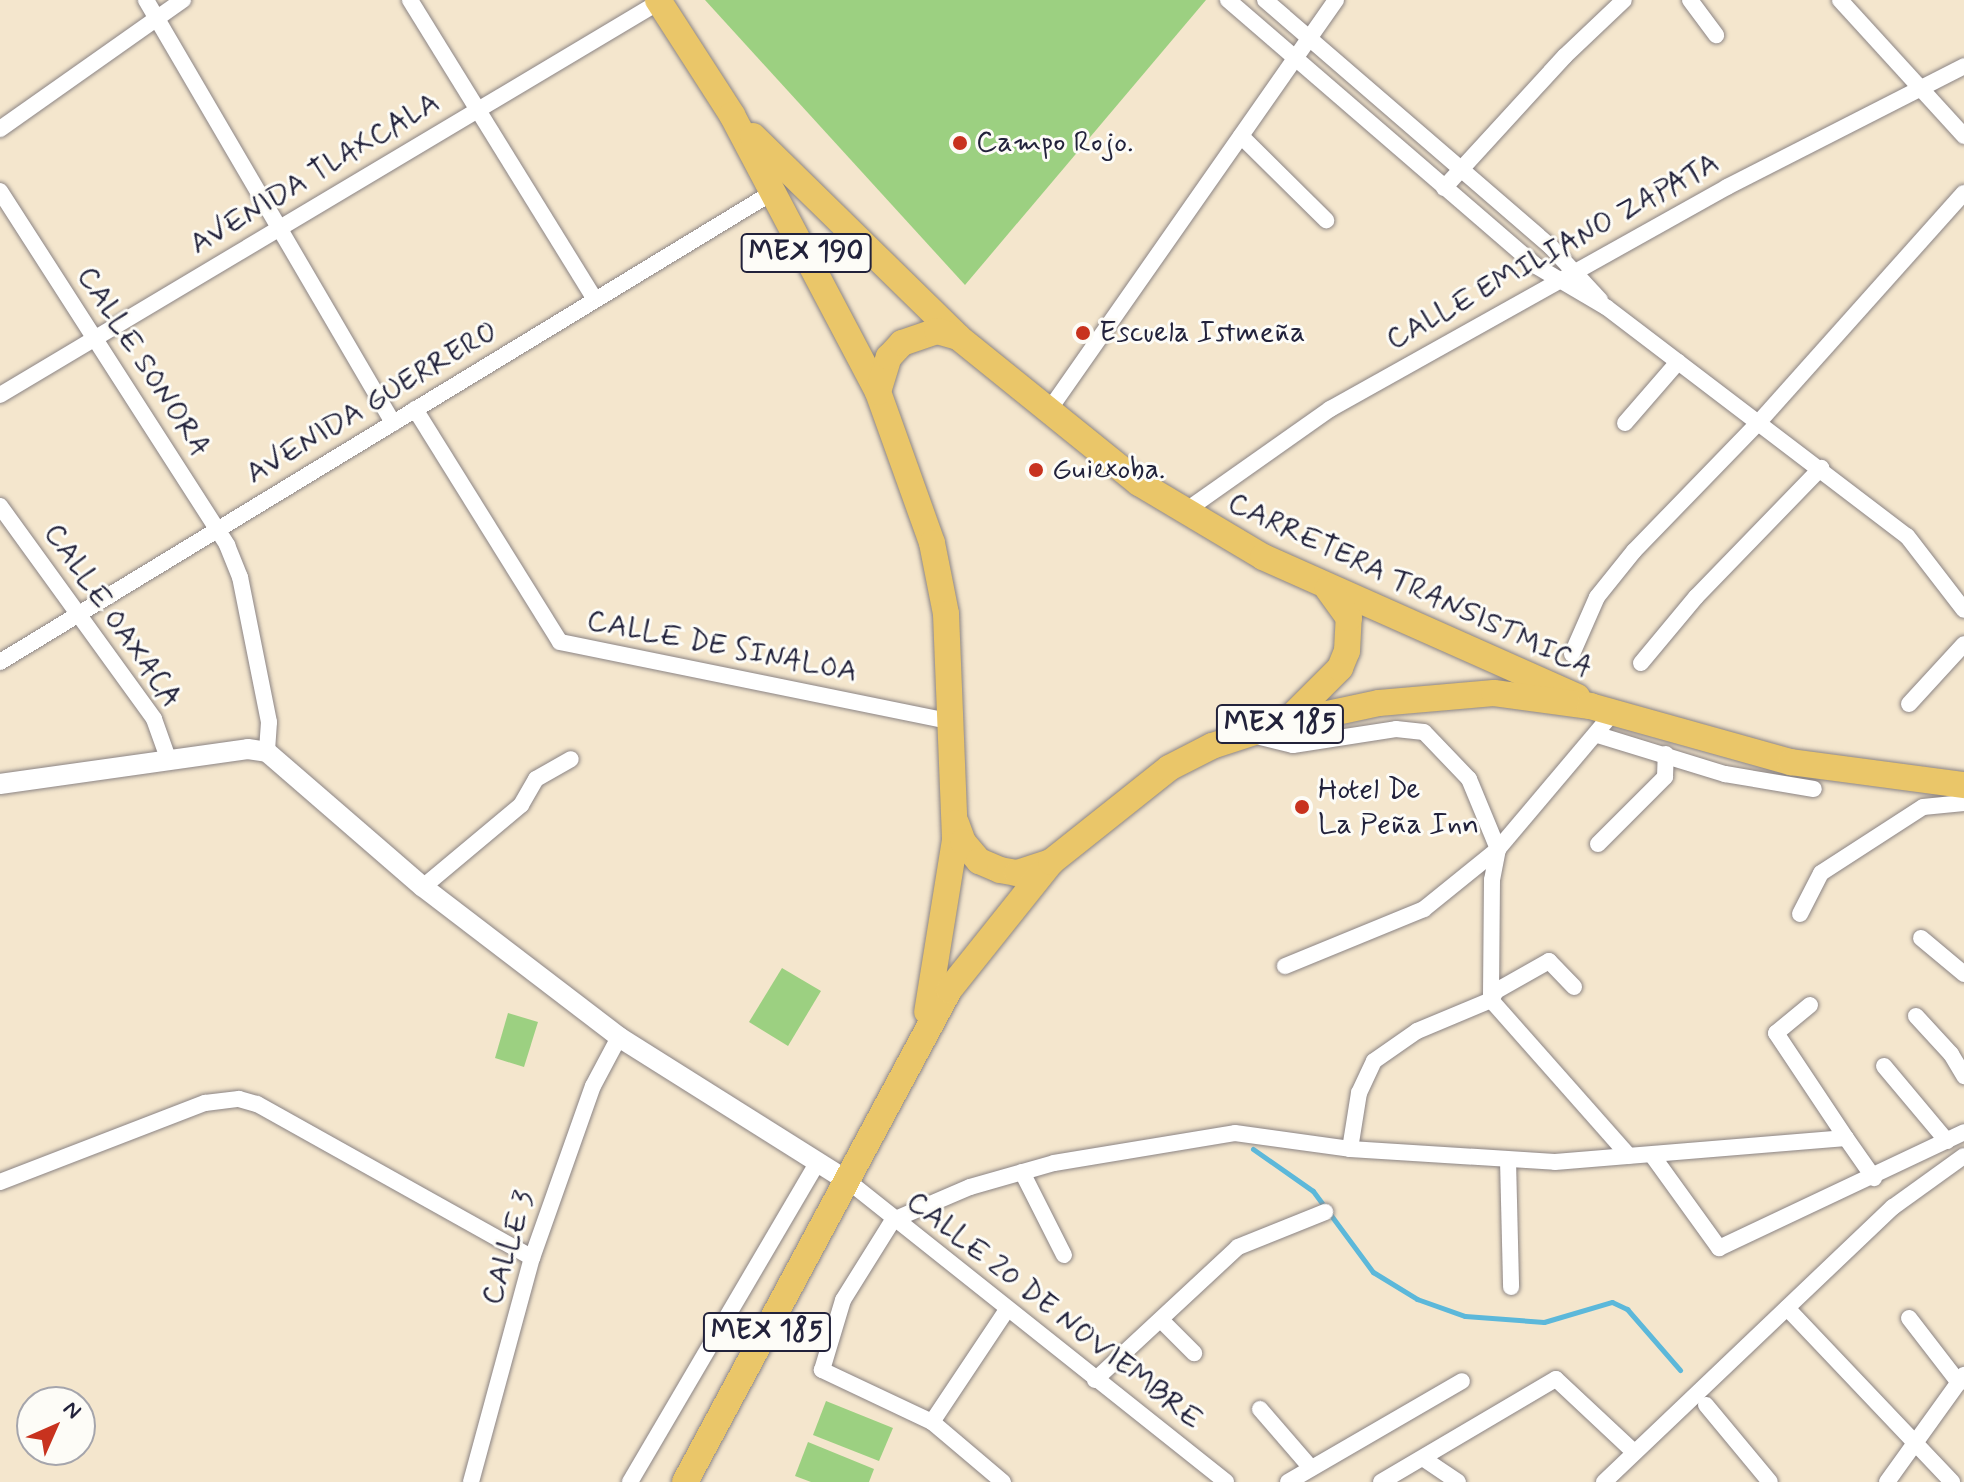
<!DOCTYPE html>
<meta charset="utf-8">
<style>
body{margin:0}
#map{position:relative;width:1964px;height:1482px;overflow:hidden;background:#f4e6cd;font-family:Mynerve,sans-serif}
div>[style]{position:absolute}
.green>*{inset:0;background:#9cd081}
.stream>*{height:5px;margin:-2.5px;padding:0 2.5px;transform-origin:2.5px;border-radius:2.5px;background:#5cb8da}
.roads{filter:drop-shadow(0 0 2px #8b8484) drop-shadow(0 0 2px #8b8484)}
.minor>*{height:16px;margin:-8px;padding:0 8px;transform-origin:8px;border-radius:8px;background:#fff}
.tertiary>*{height:20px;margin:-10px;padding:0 10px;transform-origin:10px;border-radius:10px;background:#fff}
.primary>*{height:26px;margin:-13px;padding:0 13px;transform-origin:13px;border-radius:13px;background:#eac669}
.dots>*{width:22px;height:22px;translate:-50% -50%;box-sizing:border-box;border:4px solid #fdfcf7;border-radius:50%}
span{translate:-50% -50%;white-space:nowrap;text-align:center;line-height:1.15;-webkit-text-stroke:6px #fdfcf7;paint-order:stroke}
.shield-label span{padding:2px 6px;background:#fdfcf7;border:2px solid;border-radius:6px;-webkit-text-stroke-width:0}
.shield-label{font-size:28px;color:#22223b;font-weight:700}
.poi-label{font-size:30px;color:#22223b}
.left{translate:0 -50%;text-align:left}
.street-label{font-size:30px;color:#22223b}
.north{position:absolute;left:16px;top:1386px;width:80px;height:80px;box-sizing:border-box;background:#fdfcf7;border:2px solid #a5a5ac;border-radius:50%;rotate:45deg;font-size:22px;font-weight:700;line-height:32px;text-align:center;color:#22223b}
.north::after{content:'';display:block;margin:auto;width:28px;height:36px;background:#c8321e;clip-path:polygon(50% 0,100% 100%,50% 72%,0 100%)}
</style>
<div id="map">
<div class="green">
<i style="clip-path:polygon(705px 0,1206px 0,965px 285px)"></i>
<i style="clip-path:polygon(782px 968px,821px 991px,788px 1046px,749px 1022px)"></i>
<i style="clip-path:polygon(508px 1013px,538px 1022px,524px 1067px,495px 1058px)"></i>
<i style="clip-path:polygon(826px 1401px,893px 1428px,879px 1461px,813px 1435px)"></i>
<i style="clip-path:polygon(808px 1442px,874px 1469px,869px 1482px,811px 1482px,795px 1476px)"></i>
</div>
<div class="stream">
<i style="left:1253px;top:1149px;width:73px;rotate:35deg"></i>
<i style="left:1313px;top:1191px;width:101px;rotate:53.5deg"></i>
<i style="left:1373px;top:1272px;width:52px;rotate:31.5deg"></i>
<i style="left:1417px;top:1299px;width:51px;rotate:19.5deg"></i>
<i style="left:1465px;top:1316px;width:79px;rotate:4.3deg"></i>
<i style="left:1544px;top:1322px;width:71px;rotate:-16.4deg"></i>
<i style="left:1612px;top:1302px;width:17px;rotate:25deg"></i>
<i style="left:1627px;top:1309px;width:81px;rotate:49deg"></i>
</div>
<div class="roads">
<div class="minor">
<i style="left:146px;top:0;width:490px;rotate:59.7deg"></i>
<i style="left:410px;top:0;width:352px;rotate:58.3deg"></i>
<i style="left:1228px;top:0;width:407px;rotate:40.8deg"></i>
<i style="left:1536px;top:266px;width:81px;rotate:30.4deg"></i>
<i style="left:1606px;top:307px;width:378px;rotate:37.3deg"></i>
<i style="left:1907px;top:536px;width:93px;rotate:52.4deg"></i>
<i style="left:1265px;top:0;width:378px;rotate:40.8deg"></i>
<i style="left:1551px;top:247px;width:72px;rotate:47.2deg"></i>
<i style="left:1690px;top:0;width:44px;rotate:53.4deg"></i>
<i style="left:1840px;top:0;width:184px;rotate:47.6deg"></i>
<i style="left:0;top:129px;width:224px;rotate:-35.2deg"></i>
<i style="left:1241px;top:136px;width:120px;rotate:44.7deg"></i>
<i style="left:1444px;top:188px;width:179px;rotate:-47.5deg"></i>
<i style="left:1565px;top:56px;width:81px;rotate:-43.5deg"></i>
<i style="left:0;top:191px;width:421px;rotate:57.3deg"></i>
<i style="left:227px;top:545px;width:35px;rotate:68deg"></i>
<i style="left:240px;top:577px;width:148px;rotate:78.7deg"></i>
<i style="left:269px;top:722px;width:30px;rotate:94deg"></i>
<i style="left:0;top:395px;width:767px;rotate:-30.81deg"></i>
<i style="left:415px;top:409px;width:274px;rotate:58.1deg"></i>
<i style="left:560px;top:642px;width:402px;rotate:11.5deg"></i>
<i style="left:1047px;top:413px;width:504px;rotate:-55.02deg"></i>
<i style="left:1625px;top:423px;width:81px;rotate:-49deg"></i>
<i style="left:0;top:506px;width:263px;rotate:54.1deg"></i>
<i style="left:154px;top:719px;width:45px;rotate:70.3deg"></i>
<i style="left:1184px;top:512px;width:179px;rotate:-35.2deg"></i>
<i style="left:1330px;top:409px;width:455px;rotate:-29.2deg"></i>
<i style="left:1727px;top:187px;width:266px;rotate:-27deg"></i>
<i style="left:1572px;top:654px;width:62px;rotate:-66.3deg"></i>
<i style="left:1597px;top:597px;width:59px;rotate:-51.2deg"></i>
<i style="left:1634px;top:551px;width:180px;rotate:-45.9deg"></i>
<i style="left:1759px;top:422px;width:307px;rotate:-48.2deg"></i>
<i style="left:0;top:662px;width:905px;rotate:-31.3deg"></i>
<i style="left:1641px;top:663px;width:86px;rotate:-50.2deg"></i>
<i style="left:1696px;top:597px;width:180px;rotate:-45.9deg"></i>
<i style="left:1909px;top:704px;width:81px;rotate:-47.5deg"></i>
<i style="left:1252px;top:735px;width:42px;rotate:13.7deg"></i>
<i style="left:1293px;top:745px;width:104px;rotate:-8.8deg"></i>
<i style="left:1396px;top:729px;width:28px;rotate:6deg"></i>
<i style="left:1424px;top:732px;width:65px;rotate:46.2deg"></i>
<i style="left:1469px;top:779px;width:76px;rotate:67.5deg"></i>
<i style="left:1498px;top:849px;width:32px;rotate:101deg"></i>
<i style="left:1492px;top:880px;width:120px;rotate:90.5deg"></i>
<i style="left:1491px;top:1000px;width:208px;rotate:48.5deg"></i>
<i style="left:1598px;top:735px;width:133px;rotate:17.1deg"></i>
<i style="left:1725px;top:774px;width:90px;rotate:9.6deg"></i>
<i style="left:1598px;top:844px;width:95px;rotate:-45deg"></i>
<i style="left:1665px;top:777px;width:23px;rotate:-88deg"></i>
<i style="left:423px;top:887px;width:128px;rotate:-39.9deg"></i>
<i style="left:521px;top:805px;width:30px;rotate:-60deg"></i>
<i style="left:536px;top:779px;width:40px;rotate:-29.7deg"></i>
<i style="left:1800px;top:914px;width:46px;rotate:-62.9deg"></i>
<i style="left:1821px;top:873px;width:121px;rotate:-32.9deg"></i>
<i style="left:1923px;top:807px;width:41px;rotate:-5.6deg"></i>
<i style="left:1921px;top:938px;width:56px;rotate:39.9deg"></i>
<i style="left:1285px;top:966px;width:150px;rotate:-22.3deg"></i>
<i style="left:1424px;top:909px;width:95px;rotate:-39deg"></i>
<i style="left:1498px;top:849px;width:177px;rotate:-49.8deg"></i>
<i style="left:1810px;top:1005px;width:44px;rotate:140.5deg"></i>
<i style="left:1776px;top:1033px;width:126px;rotate:56.3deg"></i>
<i style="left:1916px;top:1016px;width:52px;rotate:47.4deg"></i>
<i style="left:1951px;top:1054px;width:26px;rotate:59deg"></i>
<i style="left:1884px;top:1066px;width:98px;rotate:50deg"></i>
<i style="left:1350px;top:1149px;width:57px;rotate:-80.9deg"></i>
<i style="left:1359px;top:1093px;width:35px;rotate:-65deg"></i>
<i style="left:1374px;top:1061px;width:52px;rotate:-34.9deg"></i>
<i style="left:1417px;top:1031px;width:80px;rotate:-22.7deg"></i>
<i style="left:1491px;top:1000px;width:10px;rotate:-61deg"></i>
<i style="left:1496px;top:991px;width:61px;rotate:-29.5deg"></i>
<i style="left:1549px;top:961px;width:36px;rotate:46deg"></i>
<i style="left:1652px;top:1155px;width:115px;rotate:54.2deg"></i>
<i style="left:1719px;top:1248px;width:271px;rotate:-25.3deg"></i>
<i style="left:1508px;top:1160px;width:127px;rotate:88.6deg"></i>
<i style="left:1022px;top:1172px;width:93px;rotate:63.2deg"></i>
<i style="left:848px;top:1181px;width:483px;rotate:38.5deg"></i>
<i style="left:0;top:1182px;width:220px;rotate:-21.1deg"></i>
<i style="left:205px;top:1103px;width:34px;rotate:-7deg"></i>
<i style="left:239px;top:1099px;width:19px;rotate:16deg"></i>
<i style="left:257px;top:1104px;width:315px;rotate:29.2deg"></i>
<i style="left:1787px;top:1308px;width:240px;rotate:46.5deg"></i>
<i style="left:1909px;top:1318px;width:82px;rotate:52.4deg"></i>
<i style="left:1161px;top:1320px;width:47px;rotate:45deg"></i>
<i style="left:1095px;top:1380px;width:195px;rotate:-42.9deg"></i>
<i style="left:1238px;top:1247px;width:94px;rotate:-21.9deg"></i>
<i style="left:1706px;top:1405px;width:100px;rotate:50.3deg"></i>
<i style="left:1260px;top:1409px;width:78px;rotate:49.2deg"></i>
<i style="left:932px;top:1422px;width:133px;rotate:-56.3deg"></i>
<i style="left:1424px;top:1459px;width:41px;rotate:34.1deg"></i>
<i style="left:471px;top:1482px;width:232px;rotate:-74.8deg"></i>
<i style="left:532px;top:1258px;width:182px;rotate:-70.5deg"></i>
<i style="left:593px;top:1086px;width:55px;rotate:-62deg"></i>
<i style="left:630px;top:1482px;width:371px;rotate:-59.6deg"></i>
<i style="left:1003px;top:1482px;width:93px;rotate:-139.8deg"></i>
<i style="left:932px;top:1422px;width:122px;rotate:-154.7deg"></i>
<i style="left:822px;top:1370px;width:73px;rotate:-73.3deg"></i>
<i style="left:843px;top:1300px;width:94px;rotate:-58deg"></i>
<i style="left:893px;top:1220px;width:84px;rotate:-23.2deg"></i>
<i style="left:970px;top:1187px;width:87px;rotate:-15.9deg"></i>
<i style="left:1054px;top:1163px;width:183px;rotate:-9.4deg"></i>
<i style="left:1235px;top:1133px;width:116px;rotate:7.9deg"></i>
<i style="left:1350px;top:1149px;width:205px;rotate:3.6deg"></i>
<i style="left:1555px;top:1162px;width:292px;rotate:-4.7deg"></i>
<i style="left:1846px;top:1138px;width:49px;rotate:55deg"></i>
<i style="left:1288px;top:1482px;width:201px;rotate:-30.1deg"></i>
<i style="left:1381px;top:1482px;width:203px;rotate:-30.5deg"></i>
<i style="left:1556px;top:1379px;width:107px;rotate:43.1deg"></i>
<i style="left:1604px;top:1482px;width:399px;rotate:-43.6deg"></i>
<i style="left:1893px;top:1207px;width:87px;rotate:-35.7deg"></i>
<i style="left:1887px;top:1482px;width:132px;rotate:-54.3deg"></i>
</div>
<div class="tertiary">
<i style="left:0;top:784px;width:250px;rotate:-8deg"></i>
<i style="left:248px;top:749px;width:19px;rotate:9deg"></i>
<i style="left:267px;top:752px;width:206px;rotate:40.9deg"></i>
<i style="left:423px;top:887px;width:247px;rotate:37.4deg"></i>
<i style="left:619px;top:1037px;width:271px;rotate:32.2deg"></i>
</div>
<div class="primary">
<i style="left:658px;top:0;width:137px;rotate:57.2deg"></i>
<i style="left:732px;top:115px;width:313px;rotate:62.2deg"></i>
<i style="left:878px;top:392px;width:160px;rotate:70.3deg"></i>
<i style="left:932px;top:543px;width:72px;rotate:78.8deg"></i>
<i style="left:946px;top:614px;width:226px;rotate:87.7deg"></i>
<i style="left:955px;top:840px;width:174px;rotate:99.2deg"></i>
<i style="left:753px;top:136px;width:287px;rotate:44.4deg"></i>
<i style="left:958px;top:337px;width:233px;rotate:38.9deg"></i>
<i style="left:1139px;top:483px;width:144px;rotate:30.8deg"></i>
<i style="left:1263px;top:557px;width:344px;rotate:24deg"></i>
<i style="left:878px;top:392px;width:37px;rotate:-73deg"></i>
<i style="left:889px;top:357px;width:19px;rotate:-47deg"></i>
<i style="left:902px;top:343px;width:37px;rotate:-19deg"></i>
<i style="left:937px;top:331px;width:22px;rotate:16deg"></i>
<i style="left:1285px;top:723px;width:78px;rotate:-45deg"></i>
<i style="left:1340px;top:668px;width:18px;rotate:-68deg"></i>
<i style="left:1347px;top:651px;width:33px;rotate:-87deg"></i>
<i style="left:1349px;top:618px;width:36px;rotate:-126deg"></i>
<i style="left:956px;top:823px;width:20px;rotate:70deg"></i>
<i style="left:963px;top:842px;width:25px;rotate:50deg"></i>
<i style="left:979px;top:861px;width:23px;rotate:23deg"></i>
<i style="left:1000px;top:870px;width:17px;rotate:10deg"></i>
<i style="left:1017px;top:873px;width:36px;rotate:-18deg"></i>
<i style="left:685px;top:1482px;width:558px;rotate:-61.78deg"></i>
<i style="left:949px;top:990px;width:164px;rotate:-51.4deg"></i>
<i style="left:1051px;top:862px;width:151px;rotate:-38.5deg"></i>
<i style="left:1169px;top:768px;width:48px;rotate:-27.1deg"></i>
<i style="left:1212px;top:746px;width:67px;rotate:-18.2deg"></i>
<i style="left:1276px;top:725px;width:105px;rotate:-12.1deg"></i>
<i style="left:1379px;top:703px;width:115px;rotate:-5deg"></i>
<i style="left:1494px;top:693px;width:97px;rotate:7.7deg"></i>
<i style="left:1590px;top:706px;width:209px;rotate:15.6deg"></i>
<i style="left:1791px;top:762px;width:175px;rotate:7.6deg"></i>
</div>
</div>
<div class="dots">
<i style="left:960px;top:143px;background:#c8321e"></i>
<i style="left:1083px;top:333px;background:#c8321e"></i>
<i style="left:1036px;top:470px;background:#c8321e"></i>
<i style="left:1302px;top:807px;background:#c8321e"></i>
</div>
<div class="shield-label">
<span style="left:806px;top:253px">MEX 190</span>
<span style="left:1280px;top:724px">MEX 185</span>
<span style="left:767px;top:1332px">MEX 185</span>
</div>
<div class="poi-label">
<span class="left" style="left:976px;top:143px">Campo Rojo.</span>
<span class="left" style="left:1099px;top:333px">Escuela Istmeña</span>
<span class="left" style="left:1052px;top:470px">Guiexoba.</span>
<span class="left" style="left:1318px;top:807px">Hotel De<br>La Peña Inn</span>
</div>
<div class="street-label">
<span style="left:315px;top:174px;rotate:-31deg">AVENIDA TLAXCALA</span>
<span style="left:1553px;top:252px;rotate:-29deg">CALLE EMILIANO ZAPATA</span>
<span style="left:143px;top:362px;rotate:57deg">CALLE SONORA</span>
<span style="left:372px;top:403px;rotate:-31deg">AVENIDA GUERRERO</span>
<span style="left:1410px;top:586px;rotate:25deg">CARRETERA TRANSISTMICA</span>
<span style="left:112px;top:616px;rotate:55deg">CALLE OAXACA</span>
<span style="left:722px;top:647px;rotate:11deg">CALLE DE SINALOA</span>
<span style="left:509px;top:1248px;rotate:-73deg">CALLE 3</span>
<span style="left:1054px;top:1311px;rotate:38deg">CALLE 20 DE NOVIEMBRE</span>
</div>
<div class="north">N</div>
</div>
